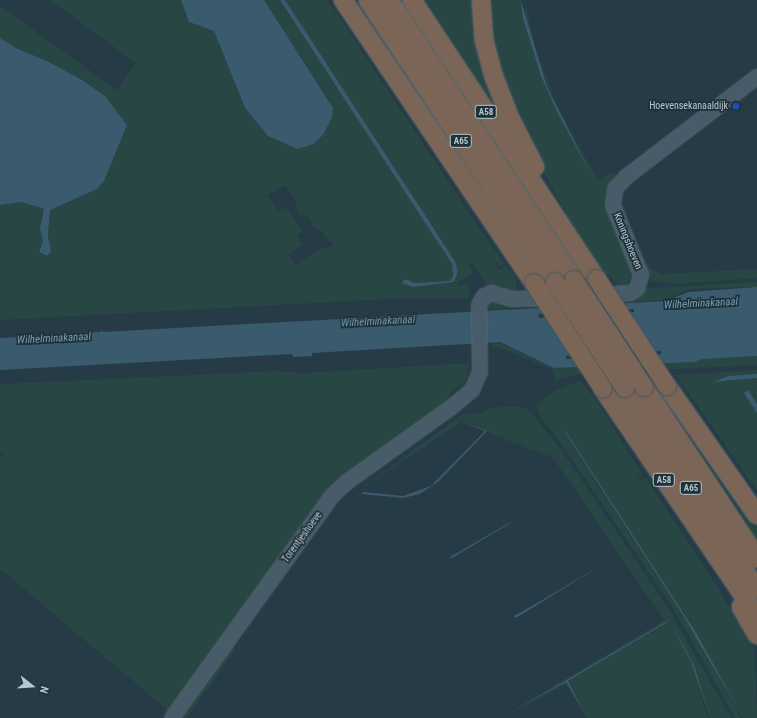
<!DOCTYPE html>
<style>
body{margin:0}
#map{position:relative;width:757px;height:718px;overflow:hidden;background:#263b46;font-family:"Roboto Condensed",sans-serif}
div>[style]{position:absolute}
.green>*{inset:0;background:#284643}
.water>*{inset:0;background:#395b6d}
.roads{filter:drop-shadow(0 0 1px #596972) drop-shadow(0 0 1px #596972)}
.secondary>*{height:14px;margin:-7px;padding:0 7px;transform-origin:7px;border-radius:7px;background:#485b68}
.highway>*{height:18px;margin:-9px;padding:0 9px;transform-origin:9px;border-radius:9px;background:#7b6557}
.bridges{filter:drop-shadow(0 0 1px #45565f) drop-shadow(0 0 1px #45565f)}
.highway-bridge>*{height:18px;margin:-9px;padding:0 9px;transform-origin:9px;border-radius:9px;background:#7b6557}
.dots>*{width:11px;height:11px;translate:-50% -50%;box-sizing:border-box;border:2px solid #1f313a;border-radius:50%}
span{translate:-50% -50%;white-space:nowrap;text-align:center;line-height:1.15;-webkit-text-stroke:3.5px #1f313a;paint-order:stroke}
.shield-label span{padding:1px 3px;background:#1f313a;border:1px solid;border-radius:3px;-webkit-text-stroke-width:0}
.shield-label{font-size:9px;color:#b8c6ce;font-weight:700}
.poi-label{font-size:10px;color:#b8c6ce}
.right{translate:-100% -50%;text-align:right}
.street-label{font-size:10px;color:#b8c6ce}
.water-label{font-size:11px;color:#779eb3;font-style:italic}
.north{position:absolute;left:12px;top:666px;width:40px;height:40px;-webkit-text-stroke:3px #1f313a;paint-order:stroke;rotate:107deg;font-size:11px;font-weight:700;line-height:16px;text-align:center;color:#b8c6ce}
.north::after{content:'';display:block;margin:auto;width:14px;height:18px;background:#b8c6ce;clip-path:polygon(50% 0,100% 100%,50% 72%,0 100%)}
</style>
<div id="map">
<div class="green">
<i style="clip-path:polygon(evenodd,50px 0,181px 0,189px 22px,214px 31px,245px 108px,268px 136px,333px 108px,264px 0,280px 0,317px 50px,285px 0,328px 0,472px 217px,470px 219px,473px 219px,505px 264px,501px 267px,497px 262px,495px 264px,499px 270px,506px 265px,516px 279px,516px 292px,522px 293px,487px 285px,473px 263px,469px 266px,474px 272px,464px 280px,459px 280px,456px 285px,469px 284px,469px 298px,408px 298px,0 320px,0 205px,22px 202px,44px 209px,41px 217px,43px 241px,39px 252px,45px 256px,50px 245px,48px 236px,50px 210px,96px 189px,104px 181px,127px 125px,105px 96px,49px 62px,16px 48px,0 38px,0 6px,117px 90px,136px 63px,50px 0,354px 106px,455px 261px,458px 272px,454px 282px,414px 287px,403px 283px,405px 280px,415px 283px,450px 281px,453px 268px,447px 254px,367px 133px,354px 106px,50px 0,284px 185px,294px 197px,299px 213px,309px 217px,313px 227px,320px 230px,333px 246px,317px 250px,297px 265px,289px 255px,303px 244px,297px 236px,303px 231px,286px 207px,278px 212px,268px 195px,284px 185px)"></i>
<i style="clip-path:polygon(352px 0,356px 0,543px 282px,539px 283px)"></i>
<i style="clip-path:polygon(400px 0,405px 0,589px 279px,585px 279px)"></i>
<i style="clip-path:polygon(422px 0,478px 0,518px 144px)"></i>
<i style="clip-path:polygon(486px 0,521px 0,523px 19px,535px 58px,549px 95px,596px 180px,547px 87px,526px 20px,525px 0,535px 47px,555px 100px,598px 180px,614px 172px,616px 175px,607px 186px,605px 200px,632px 269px,631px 279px,624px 286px,617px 287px,611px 276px,608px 275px,610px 279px,600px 266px,569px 219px,528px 143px,495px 61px)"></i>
<i style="clip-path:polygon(640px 253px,650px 268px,662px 274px,757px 269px,757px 278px,679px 284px,653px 281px,649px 280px)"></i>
<i style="clip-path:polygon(757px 282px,757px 287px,688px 289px,665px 300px,482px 310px,487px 301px,508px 303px,651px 288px)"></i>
<i style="clip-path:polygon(492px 343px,500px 343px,554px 368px,695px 362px,702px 359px,757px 356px,757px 365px,579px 374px,555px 380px,553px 370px,499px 347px,484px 347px,492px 346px)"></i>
<i style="clip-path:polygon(470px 363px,465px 381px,449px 394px,448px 404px,345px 474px,318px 501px,169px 711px,0 569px,0 458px,3px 455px,0 452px,0 384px,277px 371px,302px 373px)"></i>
<i style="clip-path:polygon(757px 370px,757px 491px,676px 375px,581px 381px,598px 403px,643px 475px,640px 477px,638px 474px,636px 475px,640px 481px,645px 477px,718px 588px,754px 647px,750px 651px,755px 648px,757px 718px,743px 718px,697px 634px,568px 435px,564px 433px,708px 655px,741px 718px,735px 718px,675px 611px,563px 446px,542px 419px,536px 405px,556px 390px,579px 381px)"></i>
<i style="clip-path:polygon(656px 386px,659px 386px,757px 524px,757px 540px,740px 510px)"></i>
<i style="clip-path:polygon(evenodd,512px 406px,522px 407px,530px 411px,564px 454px,671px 613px,731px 718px,710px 718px,691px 661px,708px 718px,587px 718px,568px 681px,668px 623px,667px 621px,499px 718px,664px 620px,553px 458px,460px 423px,355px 493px,463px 414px,481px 414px,489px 408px,512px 406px,458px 419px,549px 454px,554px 456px,458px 422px,458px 419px)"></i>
<i style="clip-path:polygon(234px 642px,234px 652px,187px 718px,182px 718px)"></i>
<i style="clip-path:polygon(566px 682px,585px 718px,566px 684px,504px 718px)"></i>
</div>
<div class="water">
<i style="clip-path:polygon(181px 0,264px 0,333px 108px,332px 117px,323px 135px,313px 144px,298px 149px,268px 136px,245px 108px,214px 31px,189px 22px)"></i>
<i style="clip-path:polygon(280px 0,285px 0,455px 261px,458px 272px,454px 282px,413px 287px,402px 283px,405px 279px,415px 283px,450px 281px,453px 275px,452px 264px)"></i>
<i style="clip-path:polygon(521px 0,547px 87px,595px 181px,557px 112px,541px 76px,523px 19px)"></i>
<i style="clip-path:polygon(0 38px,16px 48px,49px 62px,82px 80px,105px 96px,127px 125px,104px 181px,97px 189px,50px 210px,48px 236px,51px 251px,47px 256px,39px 252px,43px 241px,40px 229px,44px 209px,22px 202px,0 205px)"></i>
<i style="clip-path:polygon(evenodd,757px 287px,757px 356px,702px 359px,695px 362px,554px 368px,500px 342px,312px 353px,312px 356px,293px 357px,292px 354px,0 370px,0 338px,100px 332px,102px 330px,103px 332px,665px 301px,689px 292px,757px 287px,634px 309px,634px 312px,539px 318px,538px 314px,634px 309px,757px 287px,661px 351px,661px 354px,566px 359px,566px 356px,661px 351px)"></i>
<i style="clip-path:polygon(757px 374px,757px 378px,713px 382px,728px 376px)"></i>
<i style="clip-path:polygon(748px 390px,757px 404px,757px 413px,744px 393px)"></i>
<i style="clip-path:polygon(457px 419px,554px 456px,487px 431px,439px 481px,420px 494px,403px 498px,362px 494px,363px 492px,403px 496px,431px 486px,485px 431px)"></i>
<i style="clip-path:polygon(564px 431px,568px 435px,697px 634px,743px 718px,684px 617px)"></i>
<i style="clip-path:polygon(511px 522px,511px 523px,450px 559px,450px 557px)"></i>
<i style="clip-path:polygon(608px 561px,516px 618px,514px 616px,544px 599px)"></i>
<i style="clip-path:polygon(667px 621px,668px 622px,568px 681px,587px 718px,566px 682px,501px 718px)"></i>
<i style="clip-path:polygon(674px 630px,685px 648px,695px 668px,710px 718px,691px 662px)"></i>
</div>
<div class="roads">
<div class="secondary">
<i style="left:576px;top:297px;width:54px;rotate:-4.2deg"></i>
<i style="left:630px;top:293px;width:8px;rotate:-30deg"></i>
<i style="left:637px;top:289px;width:15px;rotate:-74deg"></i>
<i style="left:641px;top:275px;width:75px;rotate:-111.8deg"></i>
<i style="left:613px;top:205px;width:16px;rotate:-83deg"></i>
<i style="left:615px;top:189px;width:16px;rotate:-47deg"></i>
<i style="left:626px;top:177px;width:165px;rotate:-37.4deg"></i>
<i style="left:172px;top:718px;width:275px;rotate:-54.2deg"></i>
<i style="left:333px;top:495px;width:19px;rotate:-43deg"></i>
<i style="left:347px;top:482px;width:130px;rotate:-35.6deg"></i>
<i style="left:453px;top:406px;width:25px;rotate:-40deg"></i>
<i style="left:472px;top:390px;width:20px;rotate:-66deg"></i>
<i style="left:480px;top:372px;width:67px;rotate:-90.9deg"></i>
<i style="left:479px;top:305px;width:10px;rotate:-61deg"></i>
<i style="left:484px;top:296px;width:8px;rotate:-23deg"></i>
<i style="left:491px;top:293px;width:22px;rotate:16deg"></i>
<i style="left:512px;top:299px;width:41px;rotate:-1.4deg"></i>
</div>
<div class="highway">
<i style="left:343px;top:0;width:341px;rotate:56deg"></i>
<i style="left:368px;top:0;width:338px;rotate:56.5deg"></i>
<i style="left:389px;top:0;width:336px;rotate:56.5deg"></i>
<i style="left:412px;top:0;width:335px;rotate:56.5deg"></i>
<i style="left:481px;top:0;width:40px;rotate:85.7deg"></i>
<i style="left:484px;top:40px;width:38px;rotate:75deg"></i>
<i style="left:494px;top:77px;width:44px;rotate:68.7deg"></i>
<i style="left:510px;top:118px;width:55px;rotate:63deg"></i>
<i style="left:667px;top:386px;width:157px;rotate:55.1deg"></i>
<i style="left:644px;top:387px;width:205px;rotate:56.5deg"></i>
<i style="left:625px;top:388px;width:240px;rotate:56.7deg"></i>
<i style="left:603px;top:389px;width:274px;rotate:55.8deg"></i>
<i style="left:741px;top:607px;width:32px;rotate:60deg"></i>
</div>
</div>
<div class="bridges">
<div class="highway-bridge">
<i style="left:597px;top:279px;width:128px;rotate:56.8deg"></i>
<i style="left:574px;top:280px;width:128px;rotate:56.8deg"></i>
<i style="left:555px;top:282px;width:127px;rotate:56.6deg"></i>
<i style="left:534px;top:283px;width:126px;rotate:56.9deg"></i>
</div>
</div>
<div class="dots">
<i style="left:736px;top:106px;background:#1a4fb4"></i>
</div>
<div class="shield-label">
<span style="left:486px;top:112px">A58</span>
<span style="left:461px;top:141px">A65</span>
<span style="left:664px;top:480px">A58</span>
<span style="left:691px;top:488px">A65</span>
</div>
<div class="poi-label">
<span class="right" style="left:728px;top:106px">Hoevensekanaaldijk</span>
</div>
<div class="street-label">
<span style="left:628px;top:241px;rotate:68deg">Koningshoeven</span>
<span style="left:302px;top:537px;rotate:-54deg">Torentjeshoeve</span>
</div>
<div class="water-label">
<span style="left:701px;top:304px;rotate:-3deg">Wilhelminakanaal</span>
<span style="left:378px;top:322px;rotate:-3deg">Wilhelminakanaal</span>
<span style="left:54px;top:339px;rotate:-3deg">Wilhelminakanaal</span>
</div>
<div class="north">N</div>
</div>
